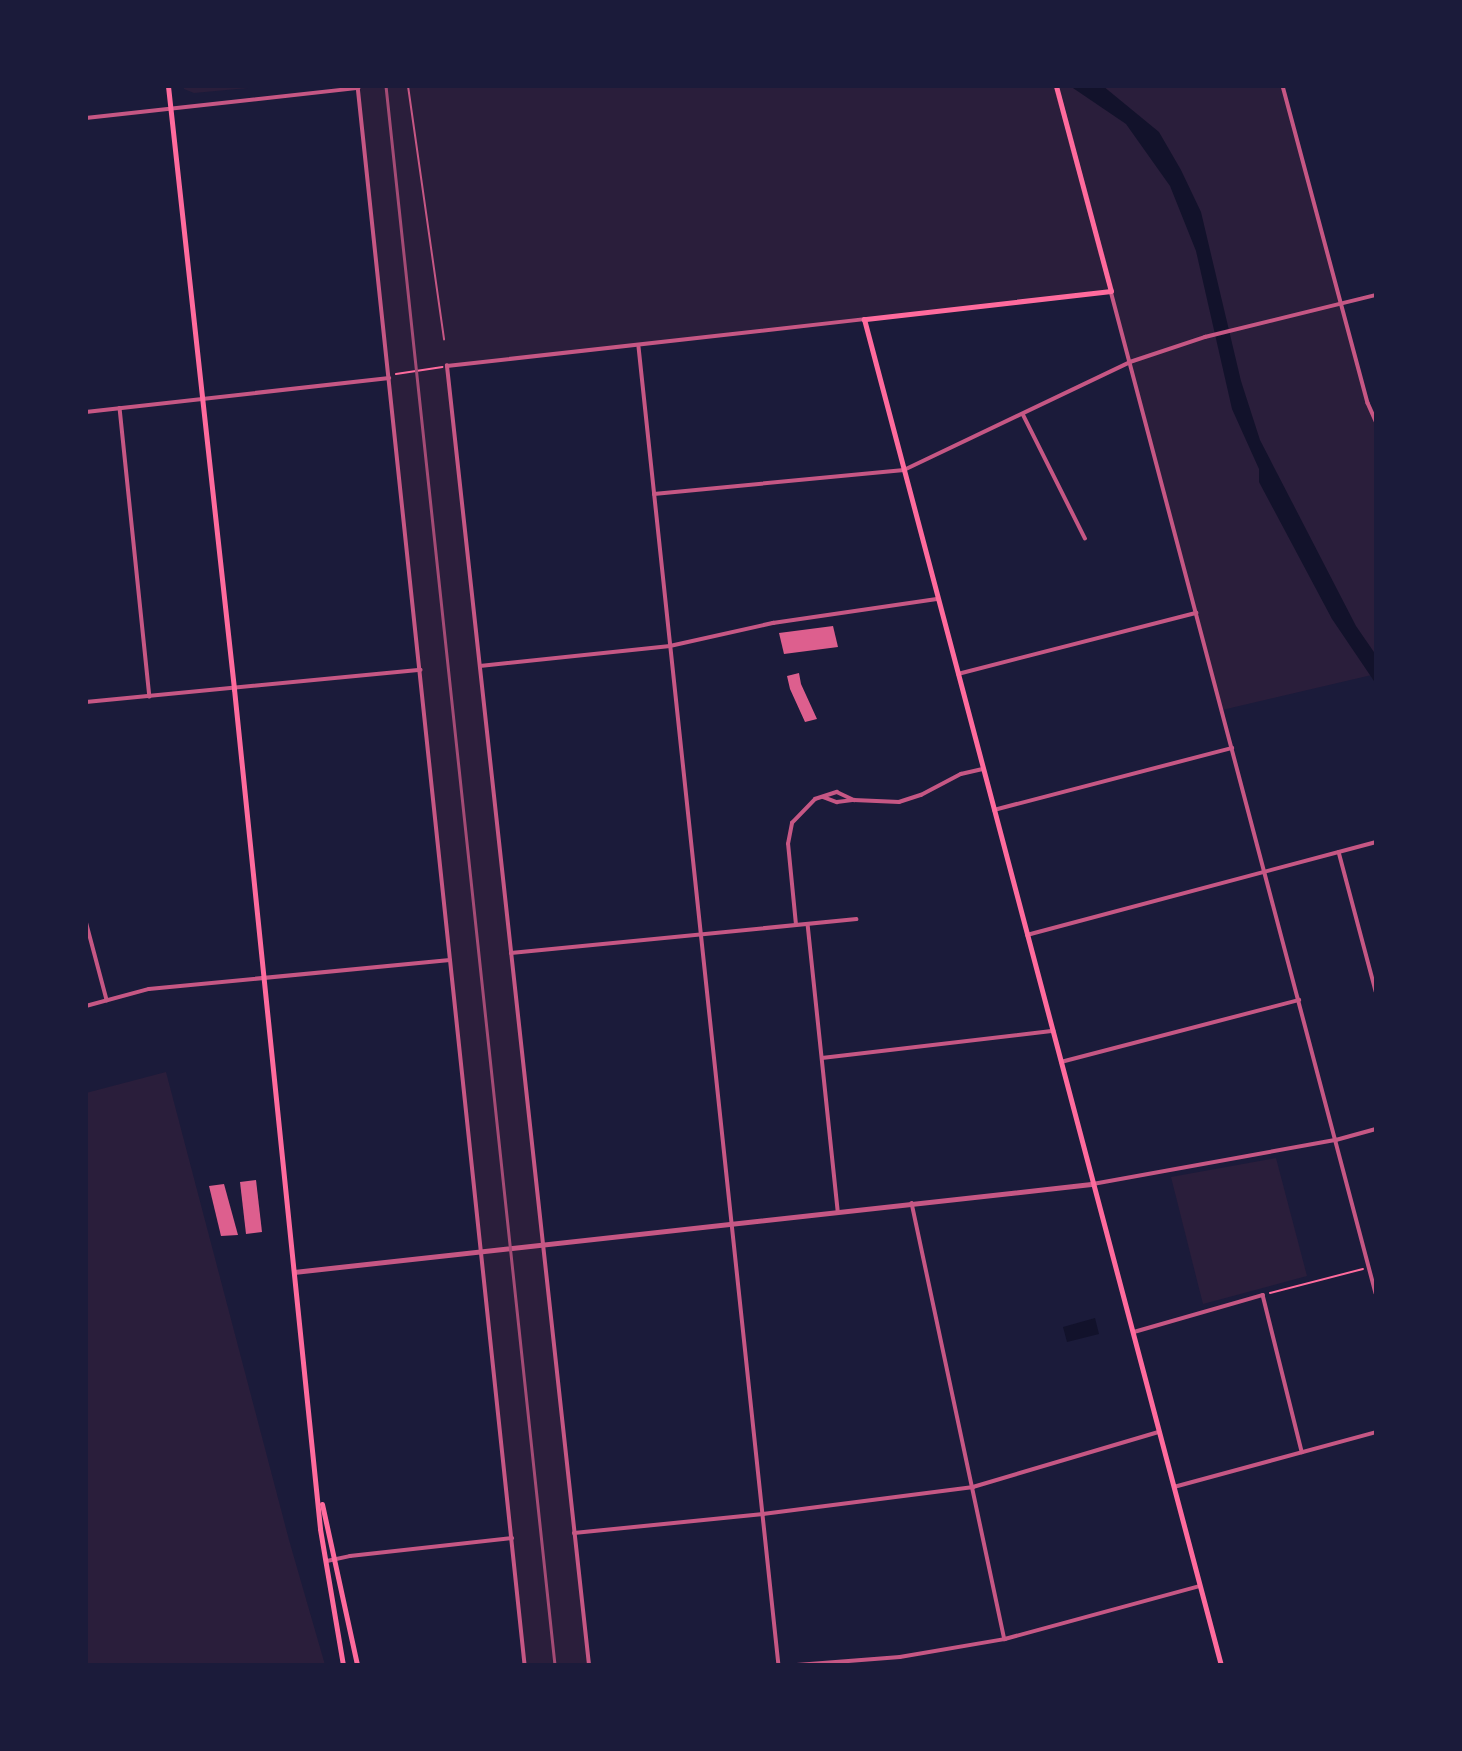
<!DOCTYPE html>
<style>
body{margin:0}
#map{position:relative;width:1462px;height:1751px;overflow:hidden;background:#1b1b3a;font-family:"Golos Text",sans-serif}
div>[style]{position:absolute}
.green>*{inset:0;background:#2a1e3b}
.water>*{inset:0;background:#12122b}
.building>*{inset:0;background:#dd5f8e}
.path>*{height:2px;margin:-1px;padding:0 1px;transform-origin:1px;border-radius:1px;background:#ff6b9d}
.service>*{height:2px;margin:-1px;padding:0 1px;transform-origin:1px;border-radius:1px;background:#c65784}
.minor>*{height:3.5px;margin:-1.75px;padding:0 1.75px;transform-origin:1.75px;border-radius:1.75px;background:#c65784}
.tertiary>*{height:4.5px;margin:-2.25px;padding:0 2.25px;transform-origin:2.25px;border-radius:2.25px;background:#c65784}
.secondary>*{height:5px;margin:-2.5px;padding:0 2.5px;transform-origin:2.5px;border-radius:2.5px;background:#ff6b9d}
.primary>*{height:5px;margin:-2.5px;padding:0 2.5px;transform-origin:2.5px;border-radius:2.5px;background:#ff6b9d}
.rail>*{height:2.5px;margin:-1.25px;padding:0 1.25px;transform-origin:1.25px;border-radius:1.25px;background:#a44b75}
span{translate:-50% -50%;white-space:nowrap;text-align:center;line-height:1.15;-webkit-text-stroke:7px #1b1b3a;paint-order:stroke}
.frame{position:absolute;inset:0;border:88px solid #1b1b3a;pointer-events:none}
</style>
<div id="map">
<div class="green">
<i style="clip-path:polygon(184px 86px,268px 86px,194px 93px,184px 89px)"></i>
<i style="clip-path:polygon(358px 86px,1283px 86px,1368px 403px,1376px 421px,1376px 674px,1222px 710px,1111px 291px,447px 366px,589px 1665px,525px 1665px)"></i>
<i style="clip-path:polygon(166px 1072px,289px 1540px,325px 1665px,86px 1665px,86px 1093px)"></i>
<i style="clip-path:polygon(1276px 1158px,1307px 1276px,1203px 1304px,1171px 1177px)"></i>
</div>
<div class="water">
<i style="clip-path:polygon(1070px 86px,1103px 86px,1159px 132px,1181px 170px,1201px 212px,1241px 381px,1260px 440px,1356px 626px,1376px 655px,1376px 684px,1332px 619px,1259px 482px,1259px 469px,1232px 409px,1196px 251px,1170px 186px,1126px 124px)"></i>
<i style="clip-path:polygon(1095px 1318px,1099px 1334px,1067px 1342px,1063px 1327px)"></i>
</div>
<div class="building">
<i style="clip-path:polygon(833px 626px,838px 647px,784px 654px,779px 633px)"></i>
<i style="clip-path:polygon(799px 673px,801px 684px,817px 719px,805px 722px,790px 689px,787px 676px)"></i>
<i style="clip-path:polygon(256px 1180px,262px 1232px,246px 1234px,240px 1182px)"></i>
<i style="clip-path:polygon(224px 1184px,238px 1235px,221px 1236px,209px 1186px)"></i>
</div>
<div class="path">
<i style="left:396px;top:374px;width:47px;rotate:-8.7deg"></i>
<i style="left:1270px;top:1293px;width:96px;rotate:-14.5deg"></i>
</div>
<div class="service">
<i style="left:408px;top:86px;width:256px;rotate:81.9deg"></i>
</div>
<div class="minor">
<i style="left:358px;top:86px;width:1588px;rotate:83.96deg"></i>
<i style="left:1283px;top:86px;width:328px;rotate:75deg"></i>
<i style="left:1368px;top:403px;width:20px;rotate:66deg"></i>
<i style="left:86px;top:118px;width:274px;rotate:-6.3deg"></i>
<i style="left:1111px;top:291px;width:1036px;rotate:75.19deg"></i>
<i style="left:639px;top:347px;width:1325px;rotate:83.94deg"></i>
<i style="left:120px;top:408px;width:290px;rotate:84.1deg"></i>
<i style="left:86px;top:412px;width:305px;rotate:-6.4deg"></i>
<i style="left:1023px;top:414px;width:139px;rotate:63.4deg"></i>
<i style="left:654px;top:494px;width:251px;rotate:-5.5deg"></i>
<i style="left:904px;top:470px;width:250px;rotate:-25.5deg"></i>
<i style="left:1130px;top:362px;width:79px;rotate:-18.4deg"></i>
<i style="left:1205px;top:337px;width:176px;rotate:-13.8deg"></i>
<i style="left:480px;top:666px;width:191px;rotate:-6deg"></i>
<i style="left:670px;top:646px;width:106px;rotate:-12.6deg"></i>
<i style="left:773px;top:623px;width:167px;rotate:-8.3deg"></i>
<i style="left:958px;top:674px;width:246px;rotate:-14.4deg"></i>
<i style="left:86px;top:702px;width:336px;rotate:-5.5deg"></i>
<i style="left:823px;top:797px;width:15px;rotate:20deg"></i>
<i style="left:837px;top:802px;width:17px;rotate:-7deg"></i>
<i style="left:854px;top:800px;width:45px;rotate:2.5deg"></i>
<i style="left:899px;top:802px;width:23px;rotate:-18deg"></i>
<i style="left:921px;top:795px;width:45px;rotate:-27.7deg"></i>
<i style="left:961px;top:774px;width:23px;rotate:-13deg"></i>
<i style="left:994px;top:810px;width:246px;rotate:-14.6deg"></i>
<i style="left:1339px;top:852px;width:144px;rotate:75.1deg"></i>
<i style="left:86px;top:921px;width:82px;rotate:75.1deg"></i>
<i style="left:808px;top:924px;width:289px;rotate:84deg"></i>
<i style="left:796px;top:925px;width:81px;rotate:-95.6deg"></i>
<i style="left:788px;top:844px;width:21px;rotate:-79deg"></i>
<i style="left:792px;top:823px;width:33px;rotate:-46deg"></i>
<i style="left:815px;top:799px;width:23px;rotate:-18deg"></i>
<i style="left:837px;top:792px;width:19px;rotate:25deg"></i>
<i style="left:1027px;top:935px;width:361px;rotate:-14.9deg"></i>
<i style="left:511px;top:953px;width:347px;rotate:-5.6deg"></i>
<i style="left:86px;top:1006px;width:65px;rotate:-15.1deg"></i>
<i style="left:149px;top:989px;width:302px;rotate:-5.5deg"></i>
<i style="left:822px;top:1058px;width:233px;rotate:-6.7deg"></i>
<i style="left:1061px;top:1062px;width:246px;rotate:-14.6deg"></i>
<i style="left:1093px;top:1184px;width:247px;rotate:-10.3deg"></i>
<i style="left:1336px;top:1140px;width:41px;rotate:-15.4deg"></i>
<i style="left:912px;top:1203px;width:446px;rotate:78deg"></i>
<i style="left:1134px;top:1332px;width:134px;rotate:-16deg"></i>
<i style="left:1263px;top:1295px;width:162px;rotate:76deg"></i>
<i style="left:1174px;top:1487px;width:209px;rotate:-15.2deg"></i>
<i style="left:574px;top:1533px;width:190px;rotate:-5.7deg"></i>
<i style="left:763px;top:1514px;width:212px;rotate:-7.3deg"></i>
<i style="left:973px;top:1487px;width:194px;rotate:-16.5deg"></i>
<i style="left:327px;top:1561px;width:24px;rotate:-12deg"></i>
<i style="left:350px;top:1556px;width:163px;rotate:-6.3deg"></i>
<i style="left:589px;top:1665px;width:1307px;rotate:-96.24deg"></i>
<i style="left:447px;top:366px;width:420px;rotate:-6.4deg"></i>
<i style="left:797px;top:1665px;width:103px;rotate:-4.4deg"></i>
<i style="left:900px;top:1657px;width:107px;rotate:-9.7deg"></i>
<i style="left:1005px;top:1639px;width:202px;rotate:-15.2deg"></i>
</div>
<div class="tertiary">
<i style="left:294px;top:1272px;width:804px;rotate:-6.29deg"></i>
</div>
<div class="secondary">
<i style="left:1056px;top:86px;width:212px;rotate:75deg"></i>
<i style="left:1111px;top:291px;width:249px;rotate:173.5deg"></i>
<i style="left:864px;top:319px;width:1393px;rotate:75.15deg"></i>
</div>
<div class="primary">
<i style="left:168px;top:86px;width:607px;rotate:83.75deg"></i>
<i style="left:234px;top:689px;width:844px;rotate:84.15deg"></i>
<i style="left:320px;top:1529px;width:138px;rotate:80.4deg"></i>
<i style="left:322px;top:1504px;width:165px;rotate:77.7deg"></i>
</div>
<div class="rail">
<i style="left:386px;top:86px;width:1588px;rotate:83.89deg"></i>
</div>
<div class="frame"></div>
</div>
